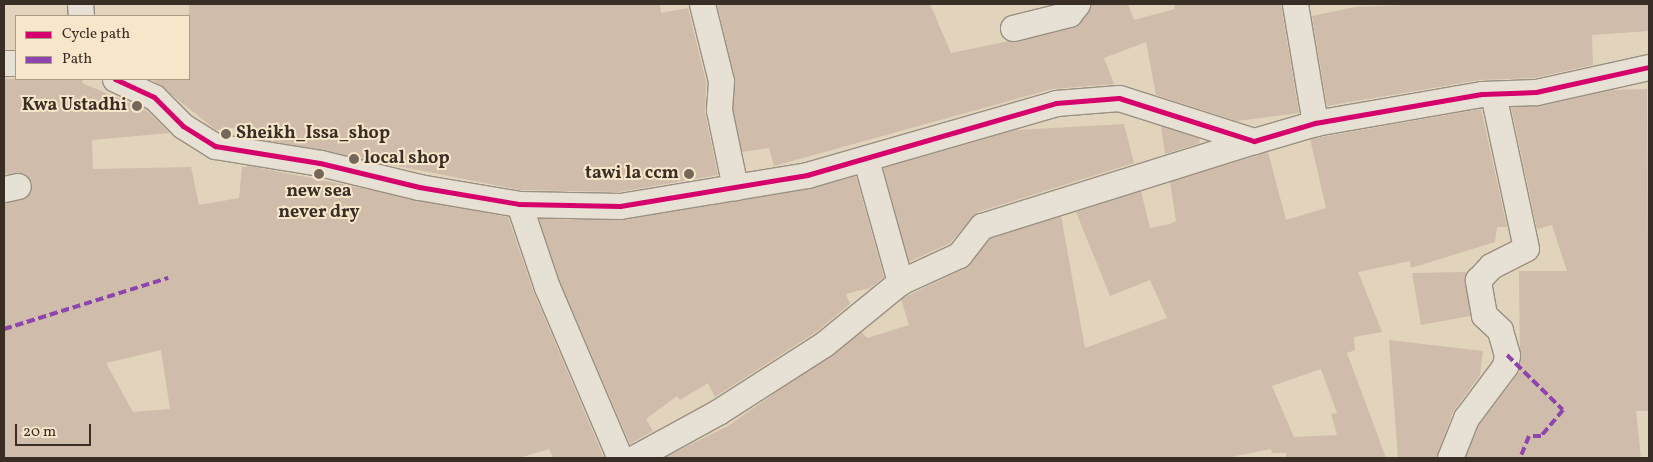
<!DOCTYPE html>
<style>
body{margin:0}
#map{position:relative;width:1653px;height:462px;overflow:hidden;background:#e2d4bc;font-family:Vollkorn,serif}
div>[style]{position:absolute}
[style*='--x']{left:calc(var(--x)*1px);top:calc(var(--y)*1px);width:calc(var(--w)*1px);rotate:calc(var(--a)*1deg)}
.building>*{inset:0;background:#cfbcaa}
.roads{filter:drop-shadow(1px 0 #999081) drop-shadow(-1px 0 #999081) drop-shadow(0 1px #999081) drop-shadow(0 -1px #999081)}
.minor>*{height:25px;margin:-12.5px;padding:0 12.5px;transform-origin:12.5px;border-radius:12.5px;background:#e7e0d4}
.quiet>*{height:4px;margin-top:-2px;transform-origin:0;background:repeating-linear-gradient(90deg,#8e44ad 0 8px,transparent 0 12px)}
.cycleway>*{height:5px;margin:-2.5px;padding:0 2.5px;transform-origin:2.5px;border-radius:2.5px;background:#d6006c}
.dots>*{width:14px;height:14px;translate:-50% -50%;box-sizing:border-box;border:2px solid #f7e6c9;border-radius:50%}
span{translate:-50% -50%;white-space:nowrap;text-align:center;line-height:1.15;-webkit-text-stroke:4px #f7e6c9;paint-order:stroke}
.poi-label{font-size:18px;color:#392e25;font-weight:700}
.right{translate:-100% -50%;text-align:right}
.left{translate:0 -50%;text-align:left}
.frame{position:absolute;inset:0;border:5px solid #392e25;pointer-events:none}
.legend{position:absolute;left:15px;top:15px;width:175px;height:65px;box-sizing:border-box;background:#f7e6c9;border:1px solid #ab9c87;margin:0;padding:6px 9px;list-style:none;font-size:15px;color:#392e25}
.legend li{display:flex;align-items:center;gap:10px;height:25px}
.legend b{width:25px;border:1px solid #ab9c87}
.scale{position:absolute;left:15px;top:424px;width:76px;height:22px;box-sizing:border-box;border:2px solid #392e25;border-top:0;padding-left:6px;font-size:15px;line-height:18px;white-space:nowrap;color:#392e25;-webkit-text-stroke:4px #f7e6c9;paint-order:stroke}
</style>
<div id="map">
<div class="building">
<div style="clip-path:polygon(189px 4px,660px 4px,661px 13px,688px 8px,706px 82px,705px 113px,718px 175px,619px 192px,520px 190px,245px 136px,243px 127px,216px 130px,153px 80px,189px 79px)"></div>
<div style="clip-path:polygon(717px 4px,930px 4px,951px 53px,1072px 28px,1091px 4px,1128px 4px,1134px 20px,1175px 9px,1174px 4px,1281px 4px,1299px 113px,1237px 121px,1156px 95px,1146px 42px,1104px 58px,1114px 84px,1052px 89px,774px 166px,769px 148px,742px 152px,733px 109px,735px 78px)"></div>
<div style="clip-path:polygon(1431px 4px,1649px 4px,1649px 31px,1592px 35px,1593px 65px,1534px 78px,1480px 80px,1327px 106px,1312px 16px,1355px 7px)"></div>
<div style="clip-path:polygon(evenodd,4px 79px,83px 79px,82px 83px,146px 110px,170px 133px,92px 140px,93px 169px,191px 167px,199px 205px,239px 198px,242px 167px,250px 166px,508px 217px,534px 293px,604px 458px,553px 458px,549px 449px,519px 458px,4px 458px,4px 203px,27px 197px,32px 183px,23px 173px,4px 174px,4px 79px,161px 350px,170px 409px,133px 412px,106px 363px,161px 350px)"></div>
<div style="clip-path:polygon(1647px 89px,1649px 411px,1636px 411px,1641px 458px,1465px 458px,1479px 425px,1520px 371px,1519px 271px,1567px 271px,1552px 225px,1537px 229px,1511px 107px,1539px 106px,1612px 90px)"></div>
<div style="clip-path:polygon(evenodd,1481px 109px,1507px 227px,1497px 227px,1495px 242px,1411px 268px,1410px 261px,1358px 272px,1382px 332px,1354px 337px,1355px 350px,1347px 353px,1386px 458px,1286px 458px,1286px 453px,1272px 453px,1271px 449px,1226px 458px,663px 458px,728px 426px,862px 332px,867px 338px,909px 325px,901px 299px,965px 268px,991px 238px,1061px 216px,1085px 348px,1167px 318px,1150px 280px,1110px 296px,1076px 212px,1141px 191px,1150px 228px,1170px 224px,1176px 221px,1170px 182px,1268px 152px,1286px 220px,1326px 208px,1310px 139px,1481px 109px,1321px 369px,1337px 413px,1331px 414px,1337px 435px,1294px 437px,1272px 386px,1321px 369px)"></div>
<div style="clip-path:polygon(1124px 124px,1134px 163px,978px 212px,950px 243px,909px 262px,883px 168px,1015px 130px)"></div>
<div style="clip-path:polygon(1161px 126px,1199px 138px,1200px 143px,1165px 154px)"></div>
<div style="clip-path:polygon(856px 176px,884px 277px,870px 288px,846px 294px,850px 304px,816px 332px,715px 397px,708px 383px,680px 400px,677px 396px,646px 419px,653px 431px,630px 444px,560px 282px,539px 219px,622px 220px,809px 189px)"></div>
<div style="clip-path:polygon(1466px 272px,1470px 316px,1421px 325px,1412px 273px)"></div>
<div style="clip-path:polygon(1389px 340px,1483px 351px,1480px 375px,1453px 412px,1436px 458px,1398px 458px)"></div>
</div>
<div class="roads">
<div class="minor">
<div style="--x:80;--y:4;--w:12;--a:85"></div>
<div style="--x:702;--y:4;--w:79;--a:76.1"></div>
<div style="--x:721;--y:81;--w:29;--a:94"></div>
<div style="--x:719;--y:110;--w:79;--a:78.3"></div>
<div style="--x:1295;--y:4;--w:121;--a:80.5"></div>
<div style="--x:1013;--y:28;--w:58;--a:-14"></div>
<div style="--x:1069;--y:14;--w:13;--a:-51"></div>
<div style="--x:4;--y:63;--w:12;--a:0"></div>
<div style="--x:115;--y:79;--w:43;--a:24.8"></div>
<div style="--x:154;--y:97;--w:41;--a:45"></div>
<div style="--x:183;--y:126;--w:38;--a:32"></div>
<div style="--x:215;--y:146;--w:106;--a:9.2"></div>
<div style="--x:320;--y:163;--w:102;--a:13.6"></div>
<div style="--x:419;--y:187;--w:101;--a:9.6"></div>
<div style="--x:519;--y:204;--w:101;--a:1.1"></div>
<div style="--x:620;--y:206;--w:190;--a:-9.4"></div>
<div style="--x:807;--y:175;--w:259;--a:-16.1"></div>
<div style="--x:1056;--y:103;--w:63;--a:-4.5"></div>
<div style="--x:1119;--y:98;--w:142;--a:17.7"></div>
<div style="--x:1254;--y:141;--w:64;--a:-16.4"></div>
<div style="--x:1315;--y:123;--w:169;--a:-9.9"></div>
<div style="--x:1482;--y:94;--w:54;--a:-2.1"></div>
<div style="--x:1536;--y:92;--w:116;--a:-12.5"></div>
<div style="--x:866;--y:160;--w:127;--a:74.4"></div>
<div style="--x:4;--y:189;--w:14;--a:-12"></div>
<div style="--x:519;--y:204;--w:88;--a:71.4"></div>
<div style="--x:547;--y:287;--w:186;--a:66.9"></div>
<div style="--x:634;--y:458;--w:96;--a:-28.7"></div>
<div style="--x:718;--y:412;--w:126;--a:-32.7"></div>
<div style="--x:824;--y:344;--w:98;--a:-39.2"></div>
<div style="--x:900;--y:282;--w:65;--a:-24.6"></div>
<div style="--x:959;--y:255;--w:37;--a:-52"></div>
<div style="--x:982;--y:226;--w:285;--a:-17.4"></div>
<div style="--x:1450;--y:458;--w:43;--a:-68.2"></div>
<div style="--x:1466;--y:418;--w:65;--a:-53.1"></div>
<div style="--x:1505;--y:366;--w:11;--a:-80"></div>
<div style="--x:1507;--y:355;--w:26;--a:-106"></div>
<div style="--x:1500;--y:330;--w:22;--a:-137"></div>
<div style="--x:1484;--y:315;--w:36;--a:-100"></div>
<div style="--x:1478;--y:280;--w:19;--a:-47"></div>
<div style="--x:1491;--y:266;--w:39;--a:-27"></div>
<div style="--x:1526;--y:248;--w:157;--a:-102.1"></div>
</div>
</div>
<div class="quiet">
<div style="--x:4;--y:329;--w:172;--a:-17.3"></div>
<div style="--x:1507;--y:355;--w:78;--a:44.5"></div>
<div style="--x:1563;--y:410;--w:34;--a:130"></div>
<div style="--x:1541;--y:436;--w:12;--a:180"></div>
<div style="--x:1529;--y:436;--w:24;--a:112"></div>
</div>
<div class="cycleway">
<div style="--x:115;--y:79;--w:43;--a:24.8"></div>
<div style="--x:154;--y:97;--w:41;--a:45"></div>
<div style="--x:183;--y:126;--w:38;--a:32"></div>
<div style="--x:215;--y:146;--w:106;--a:9.2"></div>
<div style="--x:320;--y:163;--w:102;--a:13.6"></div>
<div style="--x:419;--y:187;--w:101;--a:9.6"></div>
<div style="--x:519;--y:204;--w:101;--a:1.1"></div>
<div style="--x:620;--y:206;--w:190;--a:-9.4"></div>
<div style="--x:807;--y:175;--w:259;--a:-16.1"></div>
<div style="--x:1056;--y:103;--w:63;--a:-4.5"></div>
<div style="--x:1119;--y:98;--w:142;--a:17.7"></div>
<div style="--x:1254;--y:141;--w:64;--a:-16.4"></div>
<div style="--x:1315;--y:123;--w:169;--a:-9.9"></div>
<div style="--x:1482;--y:94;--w:54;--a:-2.1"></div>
<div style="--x:1536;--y:92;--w:116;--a:-12.5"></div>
</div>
<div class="dots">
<div style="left:137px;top:106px;background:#74685a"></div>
<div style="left:226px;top:134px;background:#74685a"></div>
<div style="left:354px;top:159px;background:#74685a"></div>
<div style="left:319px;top:174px;background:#74685a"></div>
<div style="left:689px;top:174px;background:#74685a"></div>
</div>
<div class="poi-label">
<span class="right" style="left:127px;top:106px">Kwa Ustadhi</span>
<span class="left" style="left:236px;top:134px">Sheikh_Issa_shop</span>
<span class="left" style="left:364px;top:159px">local shop</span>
<span class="right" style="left:679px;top:174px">tawi la ccm</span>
<span style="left:319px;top:203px">new sea<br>never dry</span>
</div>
<div class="frame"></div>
<ul class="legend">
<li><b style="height:6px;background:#d6006c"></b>Cycle path</li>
<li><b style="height:6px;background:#8e44ad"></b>Path</li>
</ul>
<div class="scale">20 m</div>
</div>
